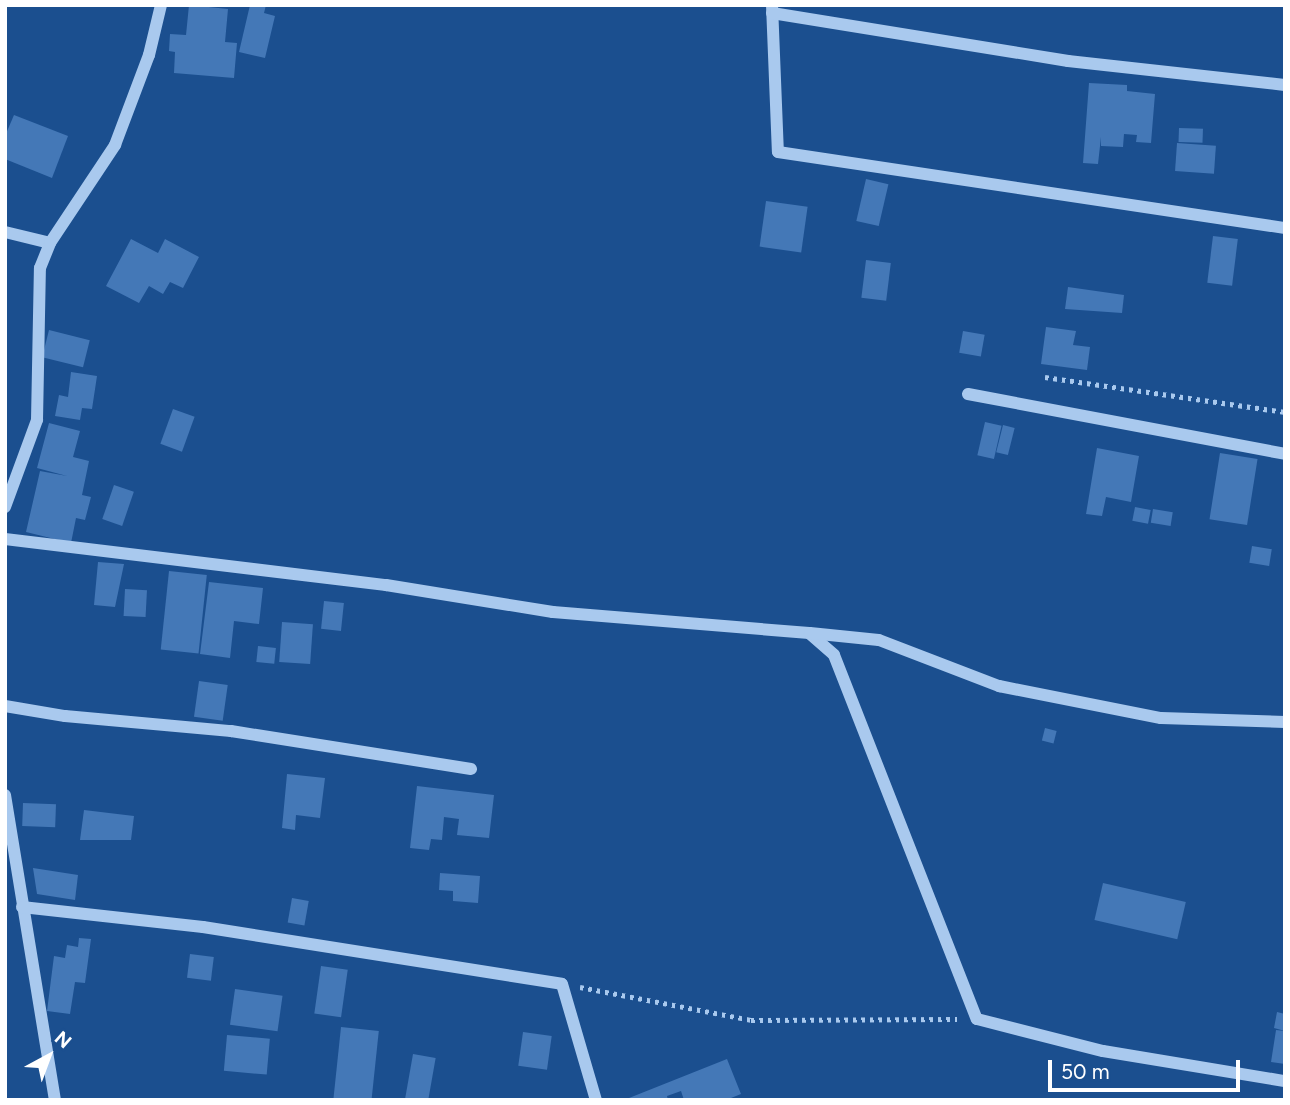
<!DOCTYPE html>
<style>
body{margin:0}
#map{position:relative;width:1290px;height:1105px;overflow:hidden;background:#1b4f8f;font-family:Figtree,sans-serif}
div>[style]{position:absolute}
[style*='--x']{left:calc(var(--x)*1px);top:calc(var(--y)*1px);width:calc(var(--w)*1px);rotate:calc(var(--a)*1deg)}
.building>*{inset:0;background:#4478b7;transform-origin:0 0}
.path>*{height:4.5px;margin-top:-2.25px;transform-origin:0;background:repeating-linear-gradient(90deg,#a9c9ee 0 3.5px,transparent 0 8.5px)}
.minor>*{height:12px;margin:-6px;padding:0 6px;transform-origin:6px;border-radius:6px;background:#a9c9ee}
span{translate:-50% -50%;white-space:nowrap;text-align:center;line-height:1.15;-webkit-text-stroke:5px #1b4f8f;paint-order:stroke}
.frame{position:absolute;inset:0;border:7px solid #fff;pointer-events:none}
.north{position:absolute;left:14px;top:1021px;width:70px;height:70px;-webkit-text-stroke:5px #1b4f8f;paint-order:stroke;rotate:41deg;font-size:19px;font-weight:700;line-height:28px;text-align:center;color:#fff}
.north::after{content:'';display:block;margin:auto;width:24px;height:32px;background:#fff;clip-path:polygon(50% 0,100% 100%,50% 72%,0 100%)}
.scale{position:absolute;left:1048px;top:1060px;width:192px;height:32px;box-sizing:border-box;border:4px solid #fff;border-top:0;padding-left:9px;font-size:21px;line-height:24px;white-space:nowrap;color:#fff;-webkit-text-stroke:5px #1b4f8f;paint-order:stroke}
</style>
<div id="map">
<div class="building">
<div style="clip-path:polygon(189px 5px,228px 9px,225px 42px,237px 43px,234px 78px,174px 73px,175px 52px,169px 51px,170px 34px,186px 35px)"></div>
<div style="clip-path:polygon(250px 5px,266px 5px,264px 13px,275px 16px,265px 58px,239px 52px)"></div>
<div style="clip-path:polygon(1089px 83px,1127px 85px,1127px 91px,1155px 94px,1151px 143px,1136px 142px,1137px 135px,1124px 134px,1123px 147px,1101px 146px,1101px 137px,1098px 164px,1083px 163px)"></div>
<div style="clip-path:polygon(14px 115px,68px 136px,52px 178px,5px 159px,5px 136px)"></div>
<div style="left:1179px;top:128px;width:24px;height:14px;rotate:2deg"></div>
<div style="left:1177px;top:143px;width:39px;height:28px;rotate:4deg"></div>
<div style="left:866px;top:179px;width:23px;height:43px;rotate:13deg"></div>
<div style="left:766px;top:201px;width:42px;height:46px;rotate:8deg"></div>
<div style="left:1213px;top:236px;width:25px;height:47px;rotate:7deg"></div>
<div style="clip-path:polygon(131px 239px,158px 253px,165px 239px,199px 257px,183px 288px,170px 282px,163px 294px,149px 286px,139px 303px,106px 286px)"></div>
<div style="left:866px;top:260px;width:25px;height:38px;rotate:7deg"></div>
<div style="clip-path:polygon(1068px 287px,1124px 295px,1122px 313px,1065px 309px)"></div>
<div style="clip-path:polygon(1046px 327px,1076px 331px,1073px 345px,1090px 347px,1087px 370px,1041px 364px)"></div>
<div style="left:49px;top:330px;width:42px;height:28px;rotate:14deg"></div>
<div style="left:963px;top:331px;width:22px;height:22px;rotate:10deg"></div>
<div style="clip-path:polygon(71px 372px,97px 376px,92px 409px,82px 408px,80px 420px,55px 416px,59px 395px,68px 397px)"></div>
<div style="left:173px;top:409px;width:23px;height:37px;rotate:20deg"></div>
<div style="left:985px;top:422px;width:17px;height:34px;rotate:13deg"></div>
<div style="clip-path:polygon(49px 423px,80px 431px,73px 457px,89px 461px,82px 495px,91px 497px,85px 520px,76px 518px,71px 543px,26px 532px,40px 471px,67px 476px,37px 468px)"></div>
<div style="left:1003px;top:425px;width:12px;height:28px;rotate:14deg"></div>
<div style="clip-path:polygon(1097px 448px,1139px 456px,1131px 502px,1106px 497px,1102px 516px,1086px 514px)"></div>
<div style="left:1220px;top:453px;width:38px;height:67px;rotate:9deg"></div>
<div style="left:114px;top:485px;width:21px;height:36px;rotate:19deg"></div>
<div style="left:1135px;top:507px;width:16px;height:14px;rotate:11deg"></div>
<div style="left:1153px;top:509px;width:20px;height:14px;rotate:9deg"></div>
<div style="left:1252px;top:546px;width:20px;height:17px;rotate:9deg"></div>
<div style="clip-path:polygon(98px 562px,124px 564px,115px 607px,94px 605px)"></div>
<div style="left:169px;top:571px;width:38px;height:79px;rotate:6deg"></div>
<div style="clip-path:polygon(209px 582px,263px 588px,259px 624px,234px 621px,230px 658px,200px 654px)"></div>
<div style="left:125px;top:589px;width:22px;height:27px;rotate:3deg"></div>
<div style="left:324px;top:601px;width:20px;height:28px;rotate:6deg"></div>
<div style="left:282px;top:622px;width:31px;height:40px;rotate:4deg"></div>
<div style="left:258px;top:646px;width:18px;height:16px;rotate:6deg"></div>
<div style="left:199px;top:681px;width:29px;height:36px;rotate:8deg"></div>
<div style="left:1045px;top:728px;width:12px;height:13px;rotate:14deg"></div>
<div style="clip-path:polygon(287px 774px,325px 778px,320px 818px,296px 815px,295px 830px,282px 828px)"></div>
<div style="clip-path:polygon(417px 786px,494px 795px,489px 838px,457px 835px,459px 819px,444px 817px,442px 840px,431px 839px,429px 850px,410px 848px)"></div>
<div style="left:23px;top:803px;width:33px;height:23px;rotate:2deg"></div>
<div style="clip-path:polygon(84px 810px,134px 816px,131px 840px,80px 840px)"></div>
<div style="clip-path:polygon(33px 868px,78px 875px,75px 900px,37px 894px)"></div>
<div style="clip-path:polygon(440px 873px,480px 876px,478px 903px,453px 901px,453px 891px,439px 890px)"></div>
<div style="left:1103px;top:883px;width:85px;height:38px;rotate:13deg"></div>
<div style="left:292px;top:898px;width:17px;height:25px;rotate:10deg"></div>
<div style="clip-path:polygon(79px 938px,91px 939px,85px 983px,75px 982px,70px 1014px,47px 1011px,54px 956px,65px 958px,67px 945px,78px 947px)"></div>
<div style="left:190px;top:954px;width:24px;height:24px;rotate:7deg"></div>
<div style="left:321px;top:966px;width:27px;height:48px;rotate:8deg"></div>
<div style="left:235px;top:989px;width:48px;height:36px;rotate:8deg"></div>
<div style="clip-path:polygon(1277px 1012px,1285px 1014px,1285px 1031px,1274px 1028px)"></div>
<div style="left:341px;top:1027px;width:38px;height:73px;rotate:6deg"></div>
<div style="clip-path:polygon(1276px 1030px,1285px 1031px,1285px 1064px,1271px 1062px)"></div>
<div style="left:523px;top:1032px;width:29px;height:34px;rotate:8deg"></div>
<div style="left:227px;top:1035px;width:43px;height:36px;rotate:5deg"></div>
<div style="left:413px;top:1054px;width:23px;height:47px;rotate:10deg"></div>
<div style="clip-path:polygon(727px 1059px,741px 1094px,726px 1100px,684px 1100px,681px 1091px,667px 1096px,668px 1100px,624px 1100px)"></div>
</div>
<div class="path">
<div style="--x:1045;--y:377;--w:243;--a:8.3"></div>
<div style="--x:580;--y:987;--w:174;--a:10.9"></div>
<div style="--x:751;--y:1020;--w:206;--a:-0.3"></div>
</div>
<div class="minor">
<div style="--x:772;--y:5;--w:147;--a:87.7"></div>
<div style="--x:778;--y:152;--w:513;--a:8.53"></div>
<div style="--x:772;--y:13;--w:300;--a:9.2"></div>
<div style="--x:1068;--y:61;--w:218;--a:6.3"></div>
<div style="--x:5;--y:232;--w:46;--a:13.7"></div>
<div style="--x:968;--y:394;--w:323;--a:10.7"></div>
<div style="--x:5;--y:507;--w:93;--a:-69.8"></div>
<div style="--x:37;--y:420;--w:152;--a:-88.9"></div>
<div style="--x:40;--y:268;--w:27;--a:-68"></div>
<div style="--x:50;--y:243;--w:118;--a:-56.4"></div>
<div style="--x:115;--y:145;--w:96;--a:-69.3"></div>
<div style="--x:149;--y:55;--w:51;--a:-76.5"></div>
<div style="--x:5;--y:539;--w:384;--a:6.9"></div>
<div style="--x:386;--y:585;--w:169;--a:9.2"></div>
<div style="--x:553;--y:612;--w:257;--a:4.7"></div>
<div style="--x:809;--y:633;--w:33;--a:41"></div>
<div style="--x:834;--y:655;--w:391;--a:68.6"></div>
<div style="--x:977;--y:1019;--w:130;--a:14.3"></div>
<div style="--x:1103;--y:1051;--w:184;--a:9.4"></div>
<div style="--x:810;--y:633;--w:69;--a:5.8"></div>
<div style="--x:879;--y:640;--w:129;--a:21"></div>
<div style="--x:999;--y:686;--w:165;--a:11.2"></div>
<div style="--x:1161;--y:718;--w:124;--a:1.8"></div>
<div style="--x:5;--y:706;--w:61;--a:9.5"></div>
<div style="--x:65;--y:716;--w:167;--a:5.2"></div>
<div style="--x:231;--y:731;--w:243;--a:9"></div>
<div style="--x:5;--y:795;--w:309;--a:80.7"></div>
<div style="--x:22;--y:907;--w:182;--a:6.3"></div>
<div style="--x:203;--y:927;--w:363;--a:9"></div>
<div style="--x:562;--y:984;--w:121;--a:73.7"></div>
</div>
<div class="frame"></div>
<div class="north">N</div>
<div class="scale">50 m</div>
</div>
